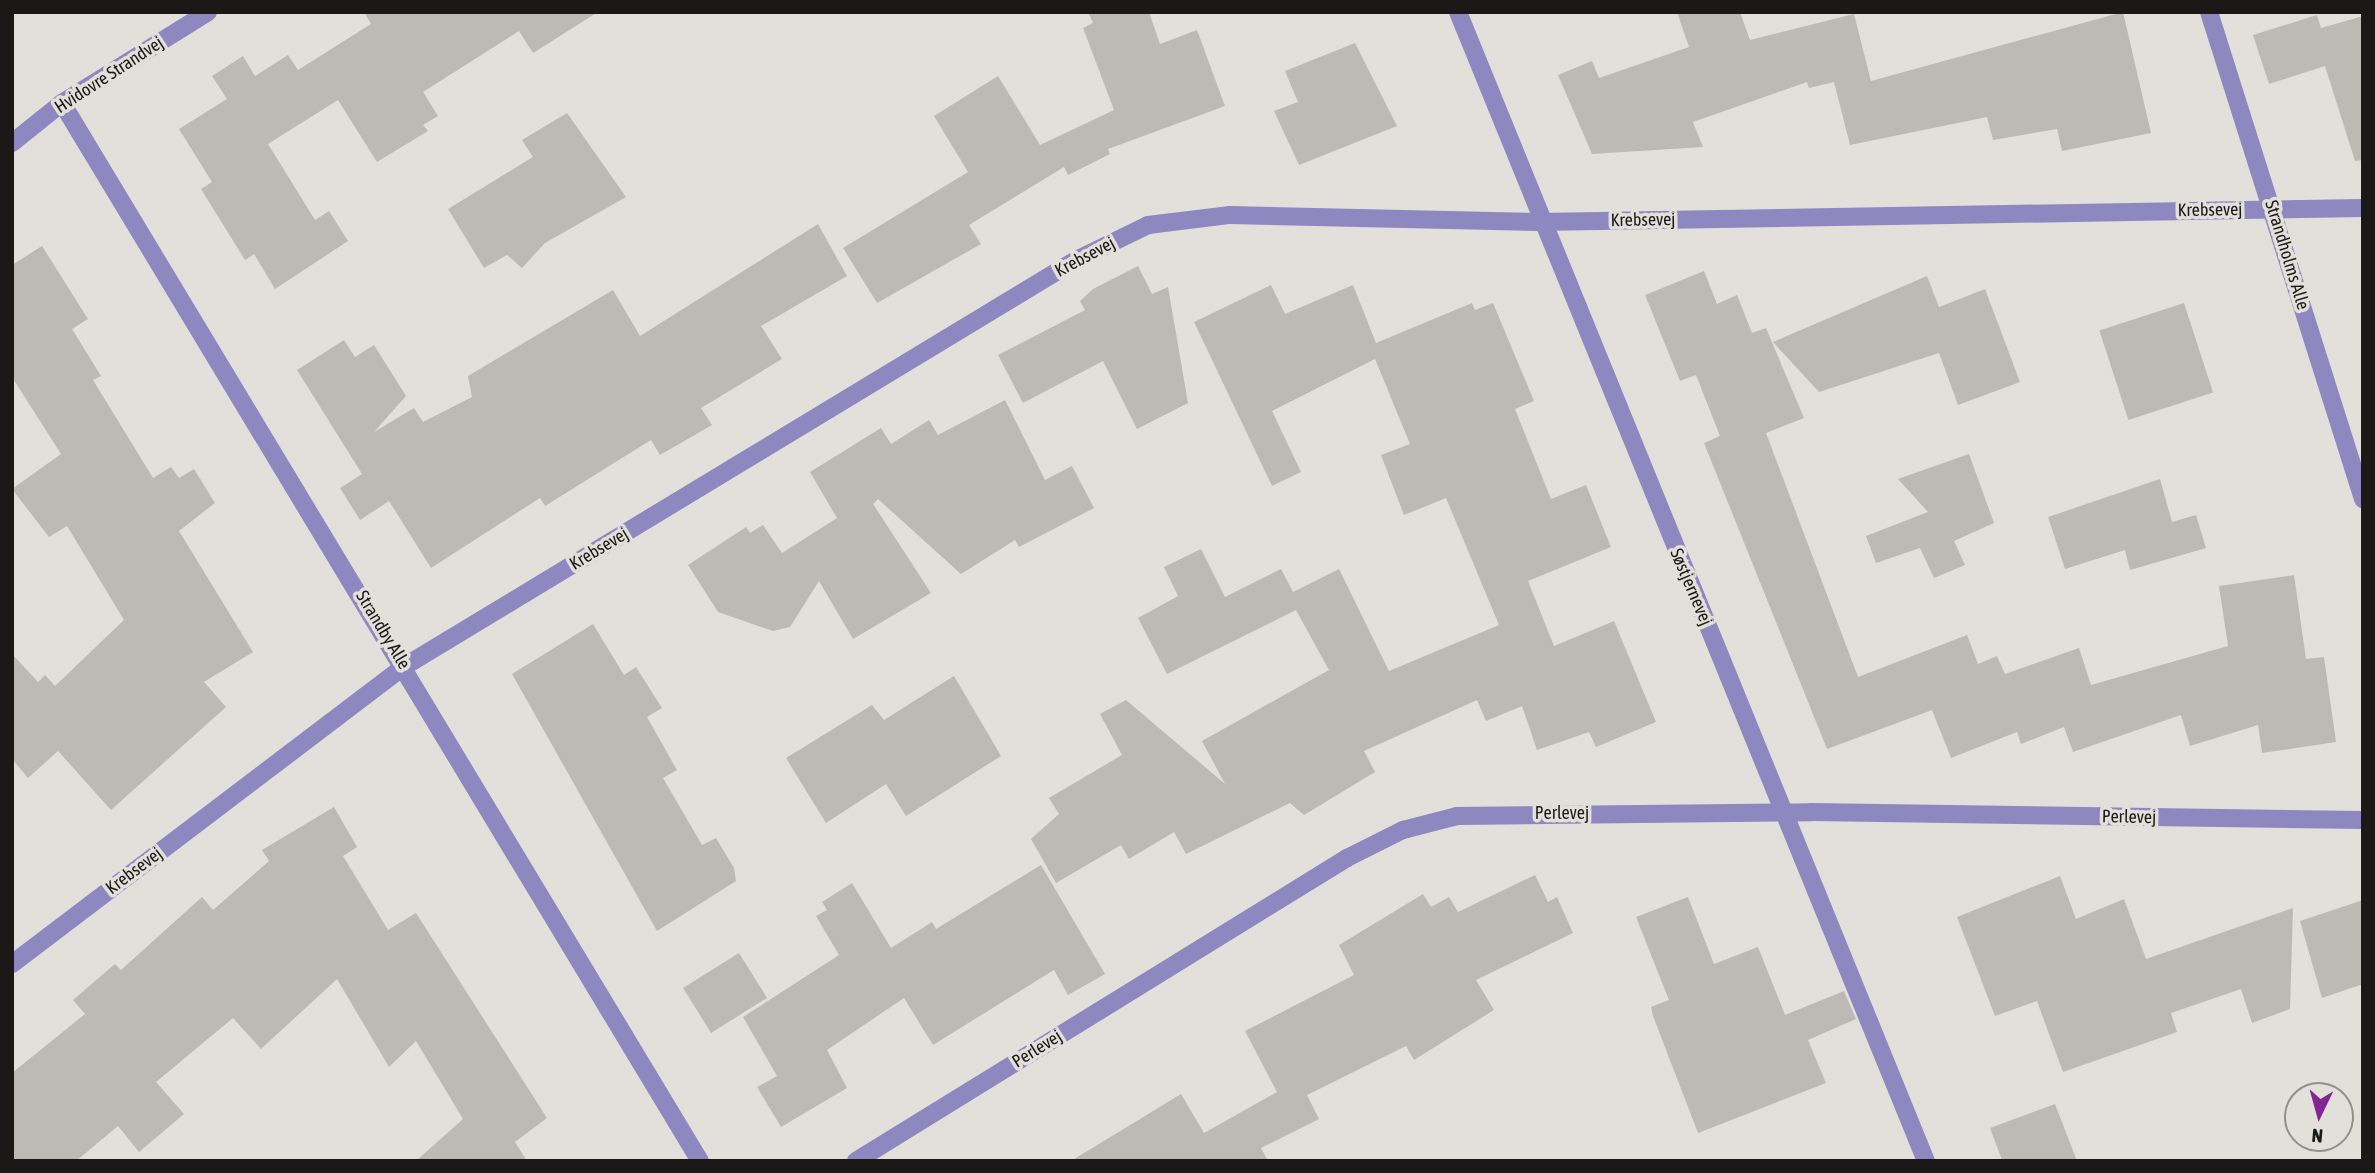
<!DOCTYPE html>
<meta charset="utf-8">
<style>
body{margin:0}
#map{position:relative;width:2375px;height:1173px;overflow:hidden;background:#e2e0da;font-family:"Asap Condensed",sans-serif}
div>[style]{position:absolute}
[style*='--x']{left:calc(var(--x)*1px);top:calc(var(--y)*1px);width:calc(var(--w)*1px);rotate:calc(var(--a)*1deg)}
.building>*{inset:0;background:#bcbab5;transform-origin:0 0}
.minor>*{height:18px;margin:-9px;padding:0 9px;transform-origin:9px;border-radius:9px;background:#8f87bf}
span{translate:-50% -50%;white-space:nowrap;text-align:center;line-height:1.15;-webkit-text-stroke:7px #e2e0da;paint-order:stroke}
.street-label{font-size:18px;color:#1a1917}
.frame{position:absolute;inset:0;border:14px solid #1a1917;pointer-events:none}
.north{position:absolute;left:2284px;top:1082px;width:70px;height:70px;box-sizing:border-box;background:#e2e0da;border:2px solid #92908c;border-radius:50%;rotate:185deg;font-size:19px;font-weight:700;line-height:28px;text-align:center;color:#1a1917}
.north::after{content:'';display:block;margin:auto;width:24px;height:32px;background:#832691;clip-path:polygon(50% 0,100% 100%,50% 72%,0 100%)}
</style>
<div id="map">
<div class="building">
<div style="clip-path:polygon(364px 12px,598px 12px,533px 53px,519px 31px,423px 92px,438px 116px,423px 125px,428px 131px,377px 162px,338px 100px,268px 144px,315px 220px,329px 211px,348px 241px,275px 289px,254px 254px,245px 260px,201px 189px,212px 182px,179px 129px,227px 99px,212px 76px,243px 56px,255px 76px,288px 55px,298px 70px,371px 24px)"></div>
<div style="clip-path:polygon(1088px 12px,1149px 12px,1160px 44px,1197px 30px,1225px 106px,1108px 149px,1110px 154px,1068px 175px,1064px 167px,969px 225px,981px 244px,877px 303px,843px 248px,968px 172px,934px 116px,998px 76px,1040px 145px,1114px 110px,1083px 28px,1093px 23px)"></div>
<div style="clip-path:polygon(1677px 12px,1740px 12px,1750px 40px,1854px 14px,1871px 81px,2123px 12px,2151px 133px,2062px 151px,2057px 129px,1993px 140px,1987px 117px,1850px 145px,1834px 82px,1809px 88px,1807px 82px,1693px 122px,1703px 147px,1592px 154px,1558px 75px,1592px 61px,1599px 78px,1689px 47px)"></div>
<div style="clip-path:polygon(2317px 15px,2321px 28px,2363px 16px,2363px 160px,2355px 161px,2325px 66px,2269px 84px,2253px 35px)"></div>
<div style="clip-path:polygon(1355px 43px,1397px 126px,1299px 165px,1274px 111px,1298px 102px,1285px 71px)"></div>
<div style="clip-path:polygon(567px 113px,626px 197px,545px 243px,522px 268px,507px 255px,484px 268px,448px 209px,533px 157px,522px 140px)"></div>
<div style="clip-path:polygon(818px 224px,847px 276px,761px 326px,782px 359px,701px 408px,712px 425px,660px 455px,651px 440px,545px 506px,540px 498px,431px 568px,389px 501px,360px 520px,340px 488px,362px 474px,297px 370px,344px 340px,355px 357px,374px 345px,406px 396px,374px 432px,414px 408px,423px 422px,472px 397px,468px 376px,613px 290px,640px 336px)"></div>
<div style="clip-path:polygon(42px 246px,88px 319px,72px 329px,101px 376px,93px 380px,153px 478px,171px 467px,179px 478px,194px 469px,215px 503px,179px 531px,253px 652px,204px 682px,226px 707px,111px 810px,58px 751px,28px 778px,12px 759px,12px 654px,38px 682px,45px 675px,55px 686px,124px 620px,67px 526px,49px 537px,12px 489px,61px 454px,12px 377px,12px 265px)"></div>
<div style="clip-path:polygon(1138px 266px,1152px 294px,1168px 287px,1188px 403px,1137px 429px,1103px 361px,1023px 403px,998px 355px,1085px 310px,1080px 301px,1093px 289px)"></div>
<div style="clip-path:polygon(1704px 271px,1717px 304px,1737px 295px,1752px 333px,1766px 328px,1804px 418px,1766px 433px,1858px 677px,1967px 635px,1978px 664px,1997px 656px,2005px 674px,2079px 648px,2091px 685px,2228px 646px,2219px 586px,2294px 575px,2306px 659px,2324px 657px,2336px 742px,2262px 753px,2258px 725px,2190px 746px,2181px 715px,2073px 752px,2064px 727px,2021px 744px,2017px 732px,1951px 758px,1932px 710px,1827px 749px,1704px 443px,1720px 436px,1696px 375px,1680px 381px,1645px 295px)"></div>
<div style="clip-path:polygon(1927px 276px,1939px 307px,1985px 289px,2020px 382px,1958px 405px,1939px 353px,1819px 392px,1773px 342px)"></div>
<div style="clip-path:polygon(1271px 285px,1285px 314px,1353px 285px,1376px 343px,1472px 303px,1475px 310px,1493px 303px,1534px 401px,1515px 409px,1551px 499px,1586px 485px,1611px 547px,1528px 581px,1554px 646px,1614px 621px,1656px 722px,1596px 747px,1589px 732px,1537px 750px,1522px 706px,1486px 721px,1477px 700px,1364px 751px,1375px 772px,1304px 815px,1290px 803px,1186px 854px,1174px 832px,1129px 859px,1121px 845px,1056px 883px,1031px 839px,1059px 814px,1049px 798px,1122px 755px,1100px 714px,1126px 700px,1225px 784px,1202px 741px,1329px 670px,1296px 610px,1167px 674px,1138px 618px,1178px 596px,1164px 567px,1201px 549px,1225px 597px,1281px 569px,1293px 592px,1339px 569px,1389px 671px,1499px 625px,1446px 498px,1404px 515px,1381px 455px,1410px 444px,1375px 359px,1272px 411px,1301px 472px,1272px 486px,1194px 322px)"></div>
<div style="left:2184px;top:303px;width:94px;height:89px;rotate:72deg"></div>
<div style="clip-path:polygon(1005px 400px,1045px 480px,1072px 466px,1094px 508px,1019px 547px,1015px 540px,961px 574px,878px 499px,873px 504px,931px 593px,853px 639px,819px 581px,790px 627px,773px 631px,718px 612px,688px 565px,746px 527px,750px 533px,763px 525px,782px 553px,837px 518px,810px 472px,881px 428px,891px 444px,929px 420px,938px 435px)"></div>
<div style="clip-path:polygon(1969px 454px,1994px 523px,1954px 541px,1965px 565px,1934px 578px,1920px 548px,1876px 563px,1866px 536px,1928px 512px,1898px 479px)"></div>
<div style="clip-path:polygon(2160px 479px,2172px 522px,2196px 515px,2206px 548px,2130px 570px,2125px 550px,2065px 569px,2048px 517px)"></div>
<div style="clip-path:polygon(593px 624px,624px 675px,636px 667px,662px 708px,647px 717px,677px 770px,663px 778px,702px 845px,716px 838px,734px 868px,736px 881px,657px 931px,512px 674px)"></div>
<div style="clip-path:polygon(954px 676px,1001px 756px,906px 816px,886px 784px,826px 823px,786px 758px,872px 705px,884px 720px)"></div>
<div style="clip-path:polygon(334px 807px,357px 847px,343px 856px,388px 930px,416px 913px,547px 1118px,515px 1142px,527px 1161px,416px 1161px,463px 1119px,416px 1041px,389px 1067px,337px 979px,261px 1049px,233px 1018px,156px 1082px,184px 1114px,139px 1152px,118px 1126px,76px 1161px,12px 1161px,12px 1073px,85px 1014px,73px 1000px,115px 964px,121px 970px,202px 897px,213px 910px,269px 861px,262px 850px)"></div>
<div style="clip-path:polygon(1041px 865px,1105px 974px,1068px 995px,1054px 970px,933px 1045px,904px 998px,827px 1050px,847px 1088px,781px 1127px,757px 1087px,777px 1076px,743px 1017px,839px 955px,816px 916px,827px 910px,822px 902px,852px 883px,891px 948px,932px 922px,936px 929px)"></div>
<div style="clip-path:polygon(1535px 875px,1548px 902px,1557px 897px,1573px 933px,1476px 980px,1494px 1010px,1414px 1060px,1406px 1046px,1307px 1095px,1319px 1119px,1261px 1148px,1268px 1161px,1071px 1161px,1181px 1094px,1204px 1133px,1277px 1092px,1245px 1031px,1354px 975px,1339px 945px,1423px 894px,1431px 907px,1449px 897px,1458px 912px)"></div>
<div style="clip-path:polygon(2060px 876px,2076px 919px,2124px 899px,2146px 959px,2293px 908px,2290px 1009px,2252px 1023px,2241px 989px,2171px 1013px,2177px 1032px,2063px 1072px,2037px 1001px,1995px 1016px,1957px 917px)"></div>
<div style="clip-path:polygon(1688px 897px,1714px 964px,1758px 947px,1785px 1015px,1844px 991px,1856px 1019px,1808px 1040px,1826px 1083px,1698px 1133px,1653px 1016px,1651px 1007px,1669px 1000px,1636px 917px)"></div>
<div style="clip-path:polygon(2363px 900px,2363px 984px,2322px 998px,2300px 921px)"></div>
<div style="left:739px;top:953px;width:53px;height:66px;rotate:58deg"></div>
<div style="clip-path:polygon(2055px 1104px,2077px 1161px,2002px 1160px,1990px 1128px)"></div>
</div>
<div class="minor">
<div style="--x:1458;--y:12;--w:1241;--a:67.84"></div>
<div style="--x:2209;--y:12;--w:511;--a:72.45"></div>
<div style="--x:62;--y:103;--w:1235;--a:58.91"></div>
<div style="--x:12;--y:143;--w:64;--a:-38.7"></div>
<div style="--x:62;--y:103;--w:172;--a:-31.9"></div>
<div style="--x:12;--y:964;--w:493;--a:-37.2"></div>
<div style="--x:405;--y:666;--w:784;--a:-31.18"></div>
<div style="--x:1076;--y:260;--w:80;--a:-25.9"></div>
<div style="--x:1148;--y:225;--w:83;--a:-7"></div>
<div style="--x:1230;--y:215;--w:309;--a:1.3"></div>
<div style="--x:1539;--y:222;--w:824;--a:-0.97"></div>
<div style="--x:856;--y:1161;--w:577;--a:-31.68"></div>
<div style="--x:1347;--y:858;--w:63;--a:-26.6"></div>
<div style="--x:1403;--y:830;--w:56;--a:-14.5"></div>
<div style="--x:1457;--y:816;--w:354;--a:-0.6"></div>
<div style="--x:1811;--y:812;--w:552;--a:0.83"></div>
</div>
<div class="street-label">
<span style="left:109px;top:75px;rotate:-33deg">Hvidovre Strandvej</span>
<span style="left:2210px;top:210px;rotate:-1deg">Krebsevej</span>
<span style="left:1643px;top:220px;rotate:-1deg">Krebsevej</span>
<span style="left:2287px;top:255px;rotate:73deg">Strandholms Alle</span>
<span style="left:1085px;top:257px;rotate:-28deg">Krebsevej</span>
<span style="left:599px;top:549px;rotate:-31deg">Krebsevej</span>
<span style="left:1691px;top:587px;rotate:67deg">Søstjernevej</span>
<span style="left:383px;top:630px;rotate:59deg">Strandby Alle</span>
<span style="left:1562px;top:813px">Perlevej</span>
<span style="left:2129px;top:817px;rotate:1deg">Perlevej</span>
<span style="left:134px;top:871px;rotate:-37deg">Krebsevej</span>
<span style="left:1037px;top:1049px;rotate:-32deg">Perlevej</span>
</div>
<div class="frame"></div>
<div class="north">N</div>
</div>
